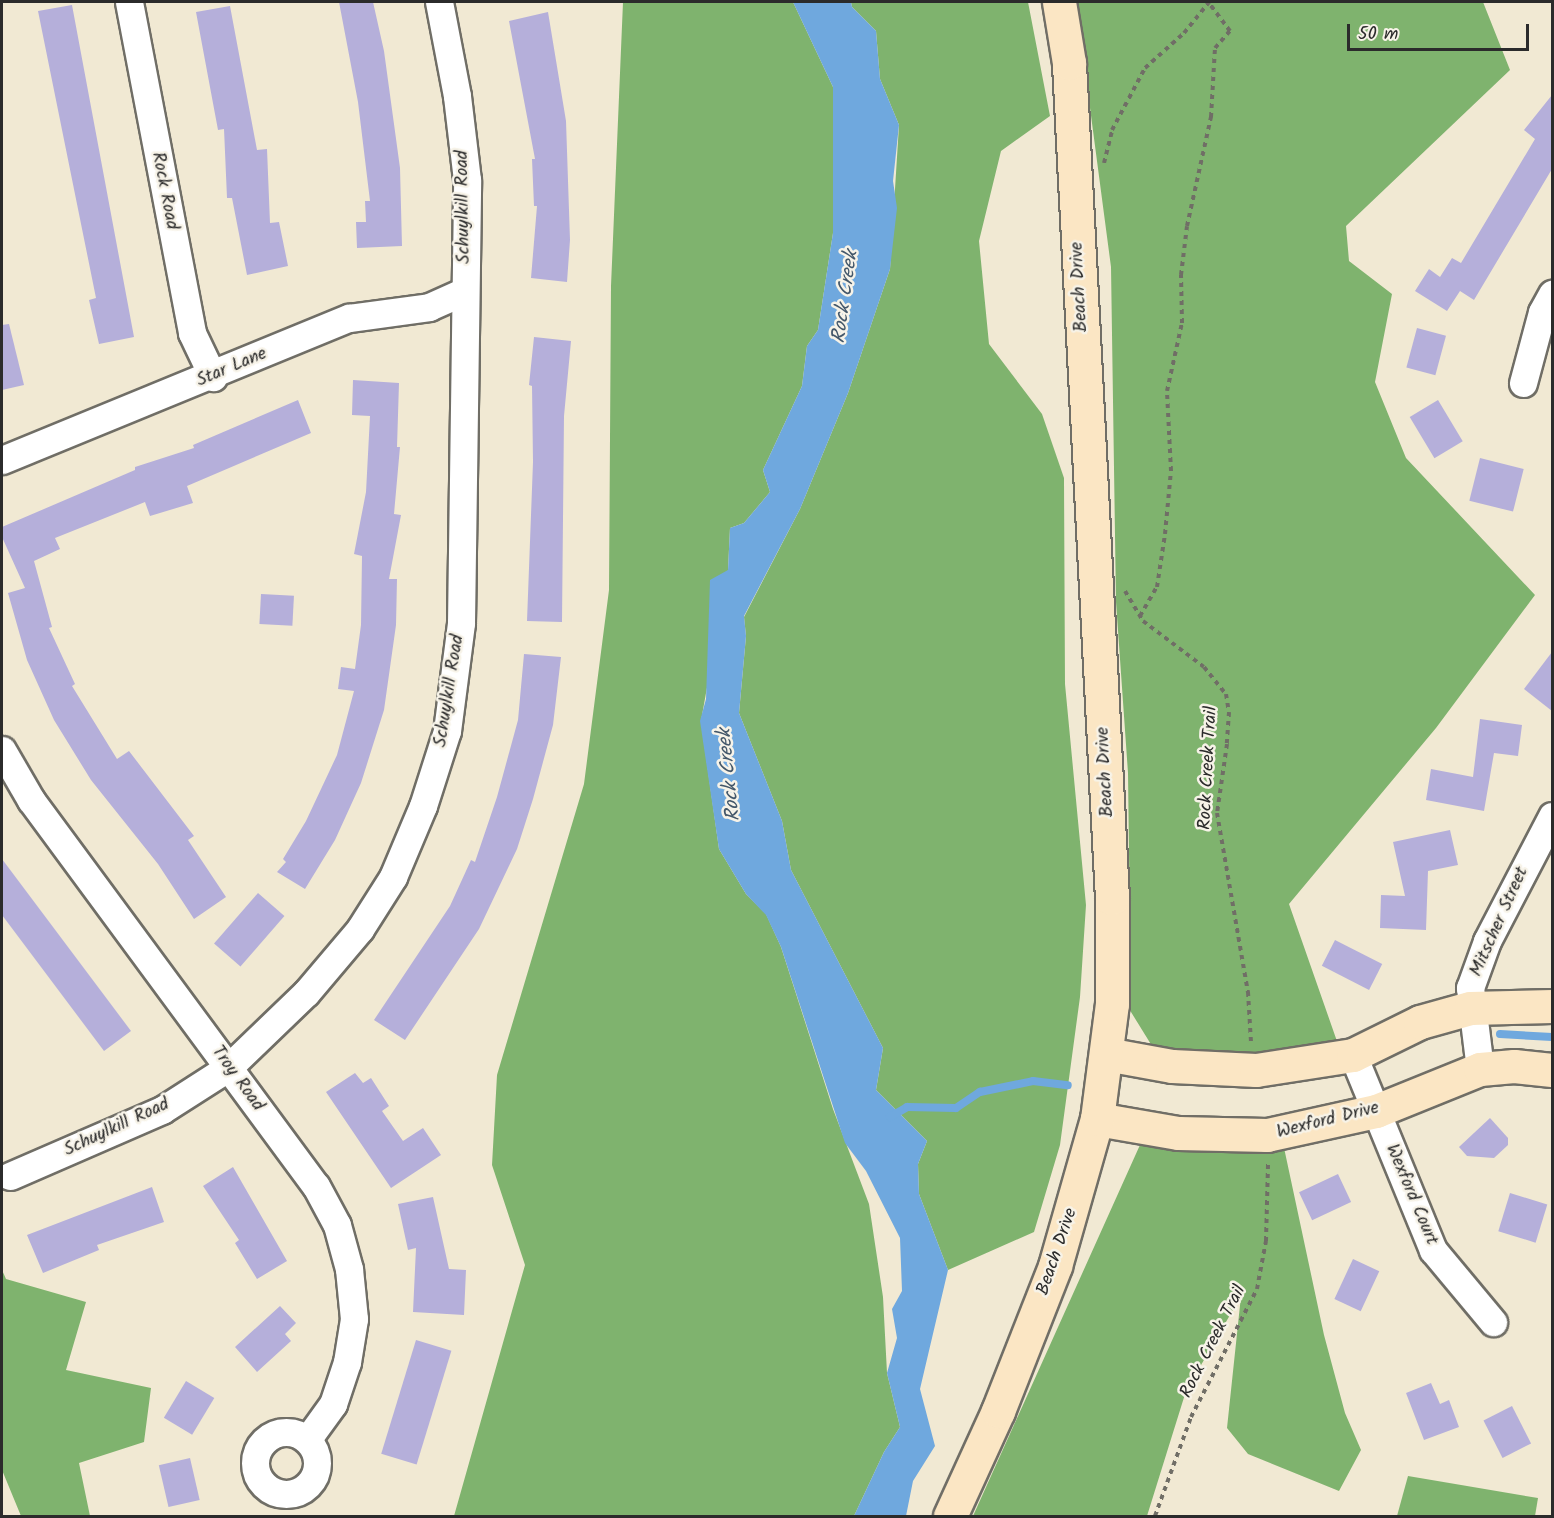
<!DOCTYPE html>
<style>
body{margin:0}
#map{position:relative;width:1554px;height:1518px;overflow:hidden;background:#f1e9d3;font-family:Kalam,sans-serif}
div>[style]{position:absolute}
[style*='--x']{left:calc(var(--x)*1px);top:calc(var(--y)*1px);width:calc(var(--w)*1px);rotate:calc(var(--a)*1deg)}
.forest>*{inset:0;background:#7fb36e}
.water>*{inset:0;background:#6fa8de}
.stream>*{height:8px;margin:-4px;padding:0 4px;transform-origin:4px;border-radius:4px;background:#6fa8de}
.building>*{inset:0;background:#b5afda;transform-origin:0 0}
.path>*{height:4px;margin-top:-2px;transform-origin:0;background:repeating-linear-gradient(90deg,#706e66 0 4.5px,transparent 0 9px)}
.roads{filter:drop-shadow(2px 0 #706e66) drop-shadow(-2px 0 #706e66) drop-shadow(0 2px #706e66) drop-shadow(0 -2px #706e66)}
.street>*{height:27px;margin:-13.5px;padding:0 13.5px;transform-origin:13.5px;border-radius:13.5px;background:#fff}
.street>.ring{margin:-13.5px;padding:0;box-sizing:content-box;background:none;border:27px solid #fff;border-radius:50%}
.secondary>*{height:33px;margin:-16.5px;padding:0 16.5px;transform-origin:16.5px;border-radius:16.5px;background:#fbe6c4}
span{translate:-50% -50%;white-space:nowrap;text-align:center;line-height:1.15;-webkit-text-stroke:5px #f7f3e8;paint-order:stroke}
.street-label{font-size:18px;color:#2b2b2b}
.water-label{font-size:20px;color:#43576a;font-style:italic}
.frame{position:absolute;inset:0;border:3px solid #2b2b2b;pointer-events:none}
.scale{position:absolute;left:1347px;top:24px;width:182px;height:27px;box-sizing:border-box;border:3px solid #2b2b2b;border-top:0;padding-left:8px;font-size:18px;line-height:21px;white-space:nowrap;color:#2b2b2b;-webkit-text-stroke:4px #f7f3e8;paint-order:stroke}
</style>
<div id="map">
<div class="forest">
<div style="clip-path:polygon(623px 2px,793px 2px,833px 87px,833px 233px,818px 330px,807px 346px,802px 386px,763px 470px,770px 492px,744px 523px,730px 528px,728px 570px,701px 721px,719px 849px,746px 894px,766px 914px,781px 947px,833px 1109px,869px 1204px,883px 1297px,887px 1373px,900px 1427px,884px 1452px,854px 1516px,454px 1516px,525px 1265px,492px 1165px,497px 1075px,584px 784px,609px 590px,611px 286px)"></div>
<div style="clip-path:polygon(851px 2px,1028px 2px,1050px 116px,1001px 151px,979px 241px,989px 344px,1042px 414px,1064px 478px,1065px 684px,1086px 905px,1080px 997px,1060px 1145px,1034px 1232px,948px 1270px,919px 1194px,918px 1164px,927px 1141px,876px 1090px,883px 1048px,791px 870px,782px 821px,739px 713px,746px 636px,744px 617px,800px 509px,848px 393px,890px 269px,899px 125px,880px 79px,876px 31px,852px 7px)"></div>
<div style="clip-path:polygon(1076px 2px,1483px 2px,1510px 70px,1346px 226px,1349px 261px,1392px 294px,1375px 382px,1406px 458px,1535px 595px,1436px 728px,1289px 904px,1339px 1047px,1232px 1054px,1152px 1046px,1131px 1012px,1128px 773px,1116px 602px,1111px 267px)"></div>
<div style="clip-path:polygon(1144px 1136px,1283px 1143px,1324px 1335px,1345px 1413px,1361px 1450px,1339px 1491px,1248px 1454px,1227px 1428px,1241px 1296px,1186px 1391px,1147px 1516px,973px 1516px)"></div>
<div style="clip-path:polygon(2px 1270px,6px 1279px,86px 1302px,66px 1370px,151px 1388px,144px 1442px,79px 1463px,90px 1516px,21px 1516px,2px 1470px)"></div>
<div style="clip-path:polygon(1408px 1476px,1538px 1498px,1535px 1516px,1397px 1516px)"></div>
</div>
<div class="water">
<div style="clip-path:polygon(793px 2px,851px 2px,852px 7px,876px 31px,880px 79px,899px 125px,893px 181px,897px 208px,890px 269px,848px 393px,800px 509px,744px 616px,746px 636px,739px 713px,782px 821px,791px 870px,883px 1048px,876px 1090px,927px 1141px,918px 1164px,919px 1194px,948px 1270px,920px 1389px,935px 1446px,913px 1481px,906px 1516px,854px 1516px,884px 1452px,900px 1427px,887px 1373px,897px 1338px,892px 1309px,902px 1291px,900px 1238px,866px 1171px,845px 1143px,781px 947px,766px 915px,746px 894px,719px 849px,700px 721px,706px 699px,710px 580px,728px 570px,730px 528px,744px 523px,770px 492px,763px 470px,802px 386px,807px 346px,818px 330px,833px 233px,833px 87px)"></div>
</div>
<div class="stream">
<div style="--x:1500;--y:1034;--w:52;--a:3.3"></div>
<div style="--x:890;--y:1117;--w:20;--a:-30"></div>
<div style="--x:907;--y:1107;--w:49;--a:1.2"></div>
<div style="--x:956;--y:1108;--w:29;--a:-34"></div>
<div style="--x:980;--y:1092;--w:54;--a:-11.7"></div>
<div style="--x:1033;--y:1081;--w:35;--a:7"></div>
</div>
<div class="building">
<div style="clip-path:polygon(339px 2px,373px 2px,384px 51px,400px 168px,402px 246px,357px 248px,356px 222px,366px 222px,365px 201px,370px 201px,358px 102px)"></div>
<div style="clip-path:polygon(72px 5px,134px 337px,99px 344px,89px 300px,96px 298px,38px 11px)"></div>
<div style="clip-path:polygon(230px 6px,257px 150px,267px 149px,270px 223px,279px 222px,288px 266px,247px 275px,232px 198px,227px 198px,224px 129px,218px 130px,196px 12px)"></div>
<div style="clip-path:polygon(548px 12px,566px 121px,570px 240px,567px 282px,531px 278px,537px 206px,534px 206px,532px 159px,535px 159px,509px 21px)"></div>
<div style="clip-path:polygon(1552px 95px,1552px 169px,1474px 300px,1460px 291px,1447px 311px,1415px 291px,1429px 269px,1440px 277px,1452px 258px,1461px 263px,1535px 139px,1524px 130px)"></div>
<div style="clip-path:polygon(9px 324px,24px 385px,2px 390px,2px 325px)"></div>
<div style="left:1417px;top:328px;width:30px;height:41px;rotate:15deg"></div>
<div style="clip-path:polygon(534px 337px,571px 341px,564px 416px,562px 622px,527px 621px,533px 462px,532px 386px,529px 385px)"></div>
<div style="clip-path:polygon(353px 380px,399px 383px,397px 447px,400px 447px,394px 514px,401px 515px,389px 579px,397px 579px,396px 625px,384px 710px,361px 783px,335px 840px,305px 889px,277px 872px,286px 862px,283px 859px,306px 821px,337px 755px,354px 691px,338px 689px,341px 667px,355px 669px,361px 625px,362px 556px,354px 554px,366px 492px,370px 416px,352px 415px)"></div>
<div style="clip-path:polygon(298px 400px,311px 433px,187px 486px,193px 503px,150px 516px,145px 502px,55px 538px,60px 549px,34px 561px,52px 627px,49px 628px,75px 684px,72px 686px,117px 759px,129px 751px,194px 836px,188px 840px,226px 897px,194px 919px,158px 864px,91px 780px,54px 720px,27px 660px,8px 593px,25px 588px,2px 537px,2px 527px,135px 470px,135px 467px,194px 448px,193px 445px)"></div>
<div style="left:1438px;top:400px;width:48px;height:33px;rotate:59deg"></div>
<div style="left:1480px;top:458px;width:45px;height:44px;rotate:14deg"></div>
<div style="left:261px;top:594px;width:33px;height:30px;rotate:3deg"></div>
<div style="clip-path:polygon(1552px 652px,1552px 711px,1524px 689px)"></div>
<div style="clip-path:polygon(524px 654px,561px 657px,553px 725px,533px 799px,517px 849px,479px 929px,405px 1040px,374px 1020px,450px 906px,471px 860px,475px 862px,497px 797px,518px 720px)"></div>
<div style="clip-path:polygon(1480px 719px,1522px 725px,1518px 756px,1494px 753px,1484px 811px,1426px 800px,1431px 769px,1473px 777px)"></div>
<div style="clip-path:polygon(1450px 830px,1458px 865px,1428px 871px,1426px 930px,1380px 928px,1381px 895px,1405px 896px,1393px 842px)"></div>
<div style="clip-path:polygon(2px 859px,131px 1031px,104px 1051px,2px 915px)"></div>
<div style="left:258px;top:893px;width:35px;height:67px;rotate:41deg"></div>
<div style="left:1335px;top:940px;width:53px;height:29px;rotate:27deg"></div>
<div style="clip-path:polygon(355px 1073px,363px 1083px,371px 1078px,389px 1106px,382px 1111px,403px 1141px,423px 1128px,441px 1155px,391px 1188px,326px 1092px)"></div>
<div style="clip-path:polygon(1490px 1118px,1508px 1138px,1508px 1145px,1494px 1158px,1467px 1156px,1459px 1147px)"></div>
<div style="clip-path:polygon(233px 1167px,287px 1261px,257px 1279px,235px 1243px,239px 1240px,203px 1186px)"></div>
<div style="left:1338px;top:1174px;width:31px;height:43px;rotate:65deg"></div>
<div style="clip-path:polygon(152px 1187px,164px 1222px,97px 1245px,99px 1250px,43px 1273px,27px 1235px)"></div>
<div style="left:1510px;top:1193px;width:39px;height:40px;rotate:17deg"></div>
<div style="clip-path:polygon(433px 1197px,449px 1269px,466px 1270px,464px 1315px,413px 1312px,416px 1248px,408px 1250px,398px 1204px)"></div>
<div style="left:1353px;top:1259px;width:29px;height:44px;rotate:25deg"></div>
<div style="clip-path:polygon(280px 1306px,296px 1323px,285px 1334px,291px 1341px,257px 1372px,235px 1347px)"></div>
<div style="left:416px;top:1340px;width:37px;height:119px;rotate:17deg"></div>
<div style="left:186px;top:1381px;width:33px;height:43px;rotate:31deg"></div>
<div style="clip-path:polygon(1431px 1383px,1440px 1404px,1449px 1400px,1459px 1427px,1424px 1440px,1406px 1393px)"></div>
<div style="left:1512px;top:1406px;width:42px;height:32px;rotate:63deg"></div>
<div style="left:190px;top:1458px;width:43px;height:32px;rotate:77deg"></div>
</div>
<div class="path">
<div style="--x:1104;--y:163;--w:34;--a:-76"></div>
<div style="--x:1112;--y:130;--w:70;--a:-62"></div>
<div style="--x:1145;--y:68;--w:52;--a:-41.9"></div>
<div style="--x:1184;--y:33;--w:40;--a:-51"></div>
<div style="--x:1125;--y:591;--w:35;--a:59"></div>
<div style="--x:1143;--y:621;--w:76;--a:37"></div>
<div style="--x:1204;--y:667;--w:35;--a:51"></div>
<div style="--x:1226;--y:694;--w:18;--a:81"></div>
<div style="--x:1229;--y:712;--w:32;--a:94"></div>
<div style="--x:1227;--y:744;--w:70;--a:98.2"></div>
<div style="--x:1217;--y:813;--w:182;--a:80.2"></div>
<div style="--x:1248;--y:992;--w:50;--a:86.6"></div>
<div style="--x:1140;--y:616;--w:34;--a:-60"></div>
<div style="--x:1157;--y:587;--w:54;--a:-81.4"></div>
<div style="--x:1165;--y:534;--w:63;--a:-84.6"></div>
<div style="--x:1171;--y:471;--w:80;--a:-92.9"></div>
<div style="--x:1167;--y:391;--w:70;--a:-77.6"></div>
<div style="--x:1182;--y:323;--w:48;--a:-91.2"></div>
<div style="--x:1181;--y:275;--w:49;--a:-83"></div>
<div style="--x:1187;--y:226;--w:112;--a:-77.6"></div>
<div style="--x:1211;--y:117;--w:69;--a:-86.7"></div>
<div style="--x:1215;--y:48;--w:23;--a:-49"></div>
<div style="--x:1230;--y:31;--w:35;--a:-127"></div>
<div style="--x:1155;--y:1516;--w:105;--a:-70"></div>
<div style="--x:1191;--y:1417;--w:144;--a:-62.7"></div>
<div style="--x:1257;--y:1289;--w:49;--a:-79.4"></div>
<div style="--x:1266;--y:1241;--w:79;--a:-88.5"></div>
</div>
<div class="roads">
<div class="street">
<div style="--x:129;--y:2;--w:337;--a:79.2"></div>
<div style="--x:192;--y:333;--w:49;--a:64.5"></div>
<div style="--x:1523;--y:383;--w:73;--a:-75"></div>
<div style="--x:1542;--y:312;--w:21;--a:-61"></div>
<div style="--x:2;--y:460;--w:375;--a:-22.3"></div>
<div style="--x:349;--y:318;--w:81;--a:-7.8"></div>
<div style="--x:429;--y:307;--w:39;--a:-24"></div>
<div style="--x:2;--y:750;--w:58;--a:59.9"></div>
<div style="--x:31;--y:800;--w:480;--a:53.6"></div>
<div style="--x:316;--y:1186;--w:44;--a:61.7"></div>
<div style="--x:337;--y:1225;--w:46;--a:74.7"></div>
<div style="--x:349;--y:1269;--w:50;--a:84.3"></div>
<div style="--x:354;--y:1319;--w:44;--a:99.2"></div>
<div style="--x:347;--y:1362;--w:44;--a:108.4"></div>
<div style="--x:333;--y:1404;--w:44;--a:125.8"></div>
<div style="--x:1353;--y:1055;--w:211;--a:67.7"></div>
<div style="--x:1433;--y:1250;--w:94;--a:50.2"></div>
<div style="--x:1480;--y:1069;--w:82;--a:-97"></div>
<div style="--x:1470;--y:988;--w:50;--a:-70.1"></div>
<div style="--x:1487;--y:941;--w:141;--a:-62.5"></div>
<div style="--x:10;--y:1176;--w:166;--a:-23.5"></div>
<div style="--x:162;--y:1110;--w:80;--a:-32.7"></div>
<div style="--x:229;--y:1067;--w:107;--a:-43.9"></div>
<div style="--x:306;--y:993;--w:84;--a:-49.8"></div>
<div style="--x:360;--y:929;--w:62;--a:-57.6"></div>
<div style="--x:393;--y:877;--w:77;--a:-67.1"></div>
<div style="--x:423;--y:806;--w:79;--a:-72.3"></div>
<div style="--x:447;--y:731;--w:109;--a:-82.6"></div>
<div style="--x:461;--y:623;--w:443;--a:-89.2"></div>
<div style="--x:467;--y:180;--w:85;--a:-96.8"></div>
<div style="--x:457;--y:96;--w:96;--a:-100.8"></div>
<div class="ring" style="left:255px;top:1432px;width:35px;height:35px"></div>
</div>
<div class="secondary">
<div style="--x:1106;--y:1054;--w:67;--a:10.3"></div>
<div style="--x:1172;--y:1066;--w:84;--a:2.7"></div>
<div style="--x:1256;--y:1070;--w:98;--a:-8.8"></div>
<div style="--x:1353;--y:1055;--w:75;--a:-26.2"></div>
<div style="--x:1420;--y:1022;--w:52;--a:-15.6"></div>
<div style="--x:1470;--y:1008;--w:82;--a:-1.4"></div>
<div style="--x:1097;--y:1119;--w:82;--a:9.8"></div>
<div style="--x:1178;--y:1133;--w:89;--a:1.3"></div>
<div style="--x:1267;--y:1135;--w:112;--a:-12.4"></div>
<div style="--x:1376;--y:1111;--w:112;--a:-22"></div>
<div style="--x:1480;--y:1069;--w:34;--a:-5"></div>
<div style="--x:1514;--y:1066;--w:38;--a:6"></div>
<div style="--x:950;--y:1516;--w:115;--a:-65.4"></div>
<div style="--x:998;--y:1411;--w:156;--a:-68.5"></div>
<div style="--x:1055;--y:1266;--w:153;--a:-74.1"></div>
<div style="--x:1097;--y:1119;--w:116;--a:-82.6"></div>
<div style="--x:1112;--y:1004;--w:106;--a:-90"></div>
<div style="--x:1112;--y:898;--w:836;--a:-92.95"></div>
<div style="--x:1069;--y:63;--w:62;--a:-99.3"></div>
</div>
</div>
<div class="street-label">
<span style="left:164px;top:191px;rotate:79deg">Rock Road</span>
<span style="left:464px;top:207px;rotate:-91deg">Schuylkill Road</span>
<span style="left:1080px;top:287px;rotate:-93deg">Beach Drive</span>
<span style="left:232px;top:368px;rotate:-23deg">Star Lane</span>
<span style="left:450px;top:691px;rotate:-81deg">Schuylkill Road</span>
<span style="left:1209px;top:768px;rotate:-87deg">Rock Creek Trail</span>
<span style="left:1106px;top:772px;rotate:-93deg">Beach Drive</span>
<span style="left:1500px;top:922px;rotate:-66deg">Mitscher Street</span>
<span style="left:237px;top:1079px;rotate:54deg">Troy Road</span>
<span style="left:1328px;top:1121px;rotate:-14deg">Wexford Drive</span>
<span style="left:117px;top:1128px;rotate:-25deg">Schuylkill Road</span>
<span style="left:1411px;top:1195px;rotate:67deg">Wexford Court</span>
<span style="left:1058px;top:1252px;rotate:-71deg">Beach Drive</span>
<span style="left:1214px;top:1342px;rotate:-63deg">Rock Creek Trail</span>
</div>
<div class="water-label">
<span style="left:846px;top:297px;rotate:-82deg">Rock Creek</span>
<span style="left:730px;top:775px;rotate:-96deg">Rock Creek</span>
</div>
<div class="frame"></div>
<div class="scale">50 m</div>
</div>
